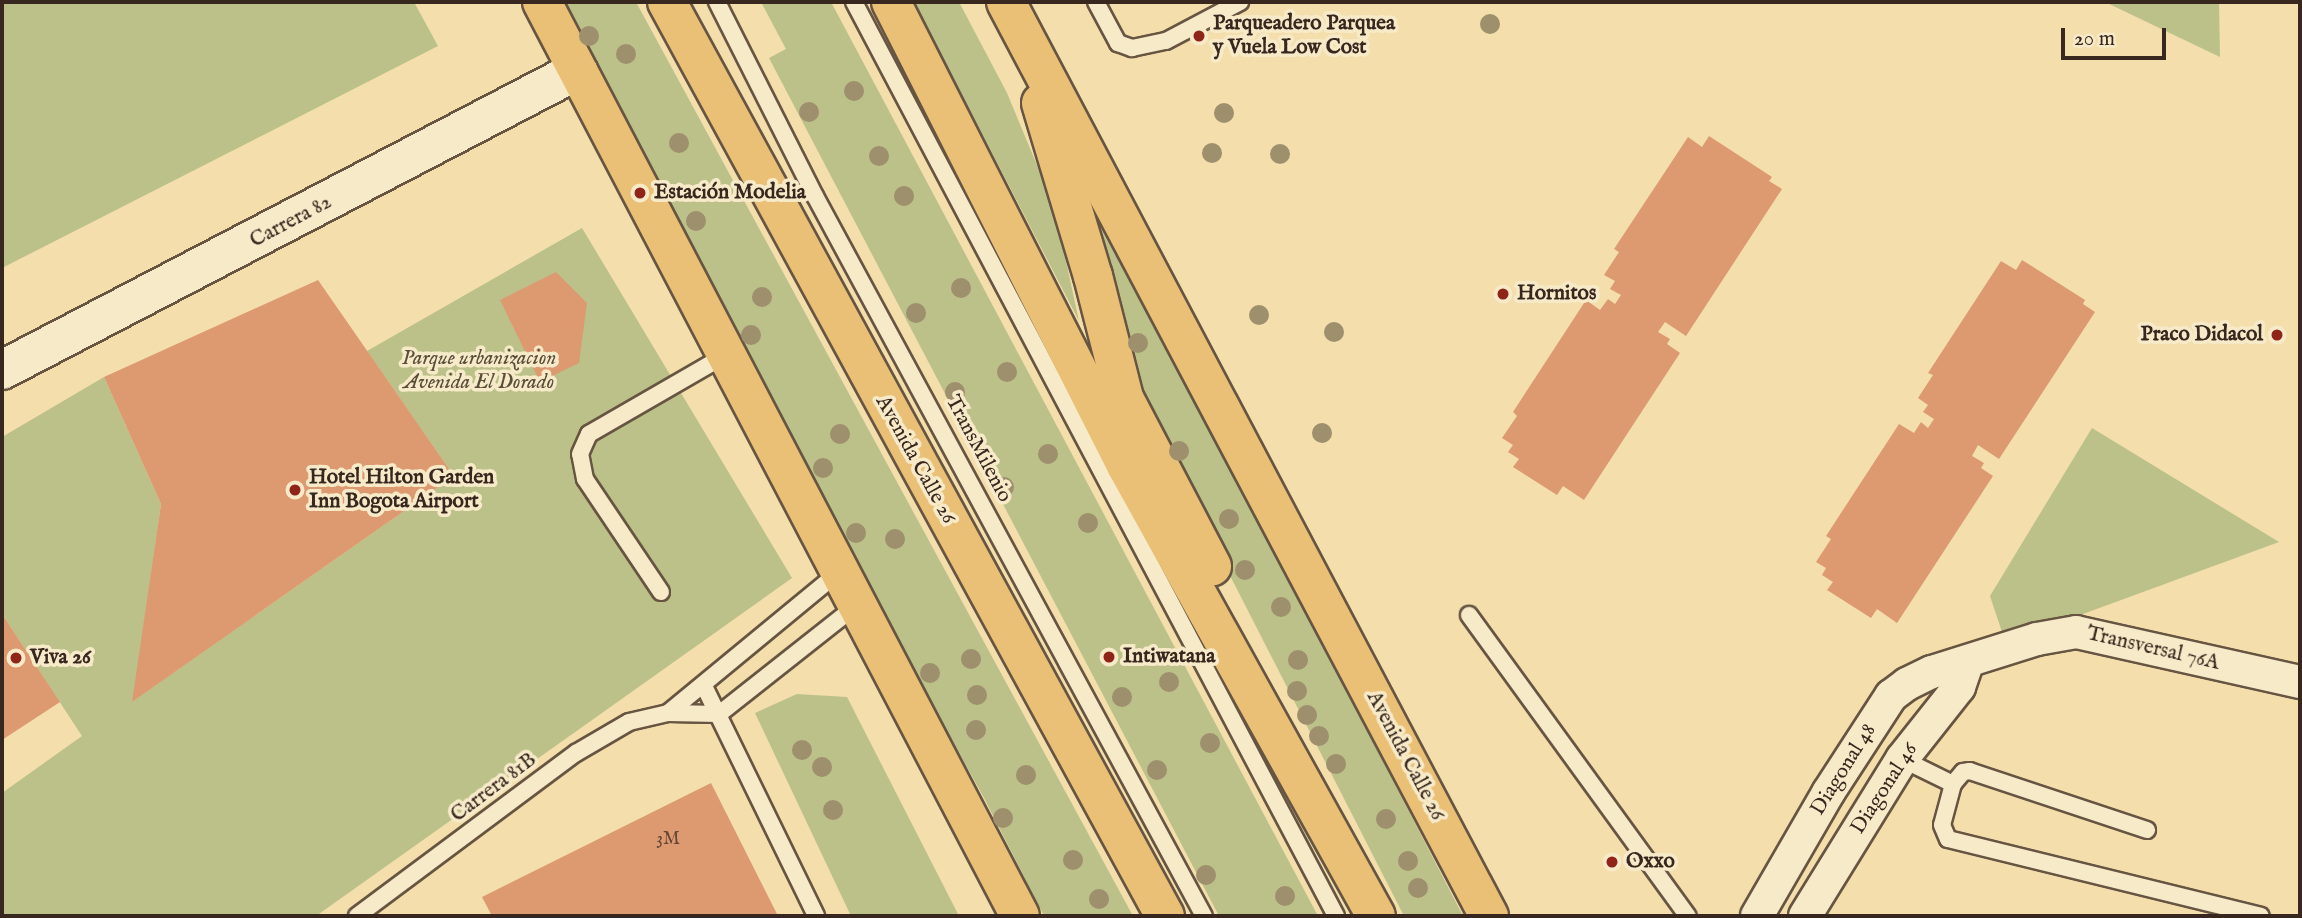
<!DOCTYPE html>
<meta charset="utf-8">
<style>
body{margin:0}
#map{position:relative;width:2302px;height:918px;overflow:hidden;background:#f3deac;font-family:"IM FELL English",serif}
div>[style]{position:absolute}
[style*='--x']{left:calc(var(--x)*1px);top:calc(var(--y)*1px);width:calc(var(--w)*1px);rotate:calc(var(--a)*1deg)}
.green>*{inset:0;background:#bbc189}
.building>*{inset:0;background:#dd9a70}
.roads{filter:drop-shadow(2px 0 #675542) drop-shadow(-2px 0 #675542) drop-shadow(0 2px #675542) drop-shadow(0 -2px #675542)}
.service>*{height:16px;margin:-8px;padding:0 8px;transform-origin:8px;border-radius:8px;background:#f7eac9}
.minor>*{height:32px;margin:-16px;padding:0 16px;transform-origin:16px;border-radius:16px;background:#f7eac9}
.tertiary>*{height:38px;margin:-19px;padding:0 19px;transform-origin:19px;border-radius:19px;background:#f7eac9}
.primary>*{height:38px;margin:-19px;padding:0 19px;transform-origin:19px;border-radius:19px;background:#eabf76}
.trees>*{width:20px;height:20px;margin:-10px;border-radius:50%;background:#9e8f6d}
.dots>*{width:19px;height:19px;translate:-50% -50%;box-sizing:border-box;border:4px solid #f7eac9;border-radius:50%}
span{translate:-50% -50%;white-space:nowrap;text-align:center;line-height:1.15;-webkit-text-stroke:7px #f7eac9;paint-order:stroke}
.number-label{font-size:18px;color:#614432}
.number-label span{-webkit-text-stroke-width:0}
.poi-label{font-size:21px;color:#38271e;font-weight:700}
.left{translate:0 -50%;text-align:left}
.right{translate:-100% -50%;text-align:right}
.street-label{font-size:21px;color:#38271e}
.park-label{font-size:21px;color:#594e39;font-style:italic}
.frame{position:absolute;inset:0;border:4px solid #38271e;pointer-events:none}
.scale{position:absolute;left:2061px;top:28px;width:105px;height:32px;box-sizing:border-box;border:4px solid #38271e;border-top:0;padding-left:9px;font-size:21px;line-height:24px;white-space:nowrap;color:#38271e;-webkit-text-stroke:5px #f7eac9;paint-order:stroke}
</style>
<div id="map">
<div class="green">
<div style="clip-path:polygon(2px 2px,414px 2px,438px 46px,2px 268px)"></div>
<div style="clip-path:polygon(559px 2px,636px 2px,1133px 916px,1044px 916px,984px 798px,819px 498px)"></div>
<div style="clip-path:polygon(761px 2px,831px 2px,1318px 916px,1219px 916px,769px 58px,786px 49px)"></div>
<div style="clip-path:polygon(914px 2px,959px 2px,1007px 93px,1054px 206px,1079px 321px)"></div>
<div style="clip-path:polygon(2105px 2px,2219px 2px,2220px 57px)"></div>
<div style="clip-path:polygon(1094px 216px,1239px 483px,1463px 916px,1404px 916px,1172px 462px,1137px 385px)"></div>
<div style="clip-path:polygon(582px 228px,792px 578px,316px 916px,2px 916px,2px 793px,82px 736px,2px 614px,2px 437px,104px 377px,161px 504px,133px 701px,454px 476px,367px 351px)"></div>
<div style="clip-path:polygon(2092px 428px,2279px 542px,2026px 635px,2002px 632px,1990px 596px)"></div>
<div style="clip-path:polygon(797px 694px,847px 697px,959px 916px,851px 916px,755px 713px)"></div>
</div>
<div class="building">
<div style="clip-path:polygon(1709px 136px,1772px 177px,1769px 181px,1782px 189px,1686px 336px,1665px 322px,1658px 332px,1670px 339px,1667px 344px,1680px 353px,1584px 500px,1563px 486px,1557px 495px,1513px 467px,1519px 459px,1508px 452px,1513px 445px,1502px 438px,1517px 416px,1513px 412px,1586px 300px,1600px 310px,1608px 299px,1615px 304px,1621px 295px,1610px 289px,1615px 281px,1604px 275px,1619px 252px,1614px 249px,1688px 137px,1702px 147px)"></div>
<div style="clip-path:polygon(2022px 260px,2085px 300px,2083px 304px,2095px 312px,1999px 459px,1978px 445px,1972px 456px,1984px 463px,1981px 468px,1993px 476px,1897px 623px,1877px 609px,1871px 618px,1827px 590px,1833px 582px,1822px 575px,1826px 568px,1816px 562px,1831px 539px,1826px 536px,1899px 424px,1914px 433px,1921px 422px,1928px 428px,1934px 419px,1923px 412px,1928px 405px,1918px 398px,1933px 375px,1928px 373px,2001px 261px,2016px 270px)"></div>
<div style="clip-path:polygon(556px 272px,587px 303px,579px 363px,540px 382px,500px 300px)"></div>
<div style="clip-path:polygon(318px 280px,454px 476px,132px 702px,161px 504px,104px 377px)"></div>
<div style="clip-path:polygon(2px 614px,60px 702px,2px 740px)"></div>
<div style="clip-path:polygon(711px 783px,778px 916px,492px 916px,482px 897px)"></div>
</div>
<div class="roads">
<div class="service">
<div style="--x:717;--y:2;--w:217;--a:63.2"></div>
<div style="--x:815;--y:196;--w:818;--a:61.62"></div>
<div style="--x:854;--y:2;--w:1033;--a:62.19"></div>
<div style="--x:1096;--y:2;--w:47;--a:61.8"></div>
<div style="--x:1118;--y:43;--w:15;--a:20"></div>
<div style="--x:1132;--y:48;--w:35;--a:-12"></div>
<div style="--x:1166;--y:41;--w:84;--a:-27.8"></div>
<div style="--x:661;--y:592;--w:136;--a:-123.9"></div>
<div style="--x:585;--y:479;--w:25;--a:-101"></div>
<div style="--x:580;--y:454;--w:22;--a:-66"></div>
<div style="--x:589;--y:434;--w:158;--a:-30"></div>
<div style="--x:1469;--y:615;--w:372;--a:54"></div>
<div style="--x:704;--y:686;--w:256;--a:64"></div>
<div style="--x:668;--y:713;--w:223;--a:-39.5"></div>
<div style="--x:1902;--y:759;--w:57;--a:26.1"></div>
<div style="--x:2147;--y:830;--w:187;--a:-161.6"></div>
<div style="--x:1970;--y:771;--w:7;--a:172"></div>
<div style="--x:1963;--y:772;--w:16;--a:130"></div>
<div style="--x:1953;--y:784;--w:42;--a:105"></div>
<div style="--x:1942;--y:825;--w:15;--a:67"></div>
<div style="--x:1948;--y:839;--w:322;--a:13.8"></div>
<div style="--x:357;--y:916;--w:273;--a:-36.7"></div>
<div style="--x:576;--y:753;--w:61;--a:-30.3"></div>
<div style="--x:629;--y:722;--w:40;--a:-13"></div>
<div style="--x:668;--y:713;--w:51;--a:1.1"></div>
<div style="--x:719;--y:714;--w:176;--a:-38.3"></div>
</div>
<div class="minor">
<div style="--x:1757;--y:916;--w:142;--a:-60"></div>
<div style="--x:1828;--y:793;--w:116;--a:-57"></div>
<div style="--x:1891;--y:696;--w:20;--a:-37"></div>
<div style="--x:1907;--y:684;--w:28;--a:-26"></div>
<div style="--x:1932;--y:672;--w:110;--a:-17.4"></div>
<div style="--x:2037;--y:639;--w:40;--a:-10"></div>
<div style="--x:2076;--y:632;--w:230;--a:12.6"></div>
<div style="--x:1805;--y:916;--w:185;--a:-58.3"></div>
<div style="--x:1902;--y:759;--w:92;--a:-51.6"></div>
<div style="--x:1959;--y:687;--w:24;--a:-71"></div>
</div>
<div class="tertiary">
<div style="--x:2;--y:370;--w:649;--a:-27.51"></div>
</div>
<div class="primary">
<div style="--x:542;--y:2;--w:1031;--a:62.39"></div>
<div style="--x:667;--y:2;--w:1041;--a:61.42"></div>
<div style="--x:891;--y:2;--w:521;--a:63.09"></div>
<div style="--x:1127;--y:467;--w:513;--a:60.99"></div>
<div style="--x:1006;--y:2;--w:1034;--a:62.15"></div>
<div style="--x:1041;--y:103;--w:181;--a:73.3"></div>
<div style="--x:1093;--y:276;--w:126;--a:75.7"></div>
<div style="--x:1124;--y:398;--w:190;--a:62.4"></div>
</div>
</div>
<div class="trees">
<div style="left:1490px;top:24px"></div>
<div style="left:589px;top:36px"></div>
<div style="left:626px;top:54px"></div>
<div style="left:854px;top:91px"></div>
<div style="left:809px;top:112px"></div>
<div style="left:1224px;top:113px"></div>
<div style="left:679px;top:143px"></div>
<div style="left:1212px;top:153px"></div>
<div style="left:1280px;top:154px"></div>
<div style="left:879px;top:156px"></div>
<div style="left:904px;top:196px"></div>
<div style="left:696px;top:221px"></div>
<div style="left:961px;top:288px"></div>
<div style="left:762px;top:297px"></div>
<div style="left:916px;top:313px"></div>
<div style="left:1259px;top:315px"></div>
<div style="left:1334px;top:332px"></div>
<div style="left:751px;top:335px"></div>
<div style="left:1138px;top:343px"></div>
<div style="left:1007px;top:372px"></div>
<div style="left:955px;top:392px"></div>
<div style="left:1322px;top:433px"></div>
<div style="left:840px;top:434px"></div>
<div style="left:1179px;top:451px"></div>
<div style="left:1048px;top:454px"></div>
<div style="left:823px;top:468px"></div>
<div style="left:1004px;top:487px"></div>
<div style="left:1229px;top:519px"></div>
<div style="left:1088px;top:523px"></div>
<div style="left:856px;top:533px"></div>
<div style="left:895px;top:539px"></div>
<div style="left:1245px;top:570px"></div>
<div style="left:1281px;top:607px"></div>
<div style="left:971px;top:659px"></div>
<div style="left:1298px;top:660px"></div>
<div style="left:930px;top:673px"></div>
<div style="left:1169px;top:682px"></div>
<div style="left:1297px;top:691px"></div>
<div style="left:977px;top:695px"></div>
<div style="left:1122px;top:697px"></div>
<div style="left:1307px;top:715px"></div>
<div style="left:976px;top:730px"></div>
<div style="left:1319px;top:736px"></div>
<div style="left:1210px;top:743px"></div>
<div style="left:802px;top:750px"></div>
<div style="left:1336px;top:764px"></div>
<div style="left:822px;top:767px"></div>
<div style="left:1157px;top:770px"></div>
<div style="left:1026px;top:775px"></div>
<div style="left:833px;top:810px"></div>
<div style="left:1003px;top:818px"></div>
<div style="left:1386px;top:819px"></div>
<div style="left:1073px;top:860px"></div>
<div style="left:1408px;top:861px"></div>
<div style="left:1206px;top:875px"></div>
<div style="left:1418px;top:888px"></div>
<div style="left:1285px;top:896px"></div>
<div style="left:1099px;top:899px"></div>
</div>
<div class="dots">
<div style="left:1199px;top:36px;background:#8f2418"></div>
<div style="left:640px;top:193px;background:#8f2418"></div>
<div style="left:1503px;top:294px;background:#8f2418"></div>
<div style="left:2277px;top:335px;background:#8f2418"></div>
<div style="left:295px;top:490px;background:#8f2418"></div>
<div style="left:1109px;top:657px;background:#8f2418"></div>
<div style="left:16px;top:658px;background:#8f2418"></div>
<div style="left:1612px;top:862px;background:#8f2418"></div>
</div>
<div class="number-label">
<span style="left:668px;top:840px">3M</span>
</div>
<div class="poi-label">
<span class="left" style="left:1213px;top:36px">Parqueadero Parquea<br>y Vuela Low Cost</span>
<span class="left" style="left:654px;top:193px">Estación Modelia</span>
<span class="left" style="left:1517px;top:294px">Hornitos</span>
<span class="right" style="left:2263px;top:335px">Praco Didacol</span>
<span class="left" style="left:309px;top:490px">Hotel Hilton Garden<br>Inn Bogota Airport</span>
<span class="left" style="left:1123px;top:657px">Intiwatana</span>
<span class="left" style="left:30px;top:658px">Viva 26</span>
<span class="left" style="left:1626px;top:862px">Oxxo</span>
</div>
<div class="street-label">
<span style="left:291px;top:222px;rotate:-28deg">Carrera 82</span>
<span style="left:978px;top:449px;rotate:62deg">TransMilenio</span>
<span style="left:915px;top:460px;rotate:61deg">Avenida Calle 26</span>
<span style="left:2153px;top:649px;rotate:13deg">Transversal 76A</span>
<span style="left:1405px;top:756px;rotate:62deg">Avenida Calle 26</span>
<span style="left:1844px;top:770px;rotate:-58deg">Diagonal 48</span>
<span style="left:494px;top:788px;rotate:-37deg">Carrera 81B</span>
<span style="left:1885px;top:789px;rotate:-57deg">Diagonal 46</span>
</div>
<div class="park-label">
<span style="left:479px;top:371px">Parque urbanizacion<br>Avenida El Dorado</span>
</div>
<div class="frame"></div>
<div class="scale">20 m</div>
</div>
